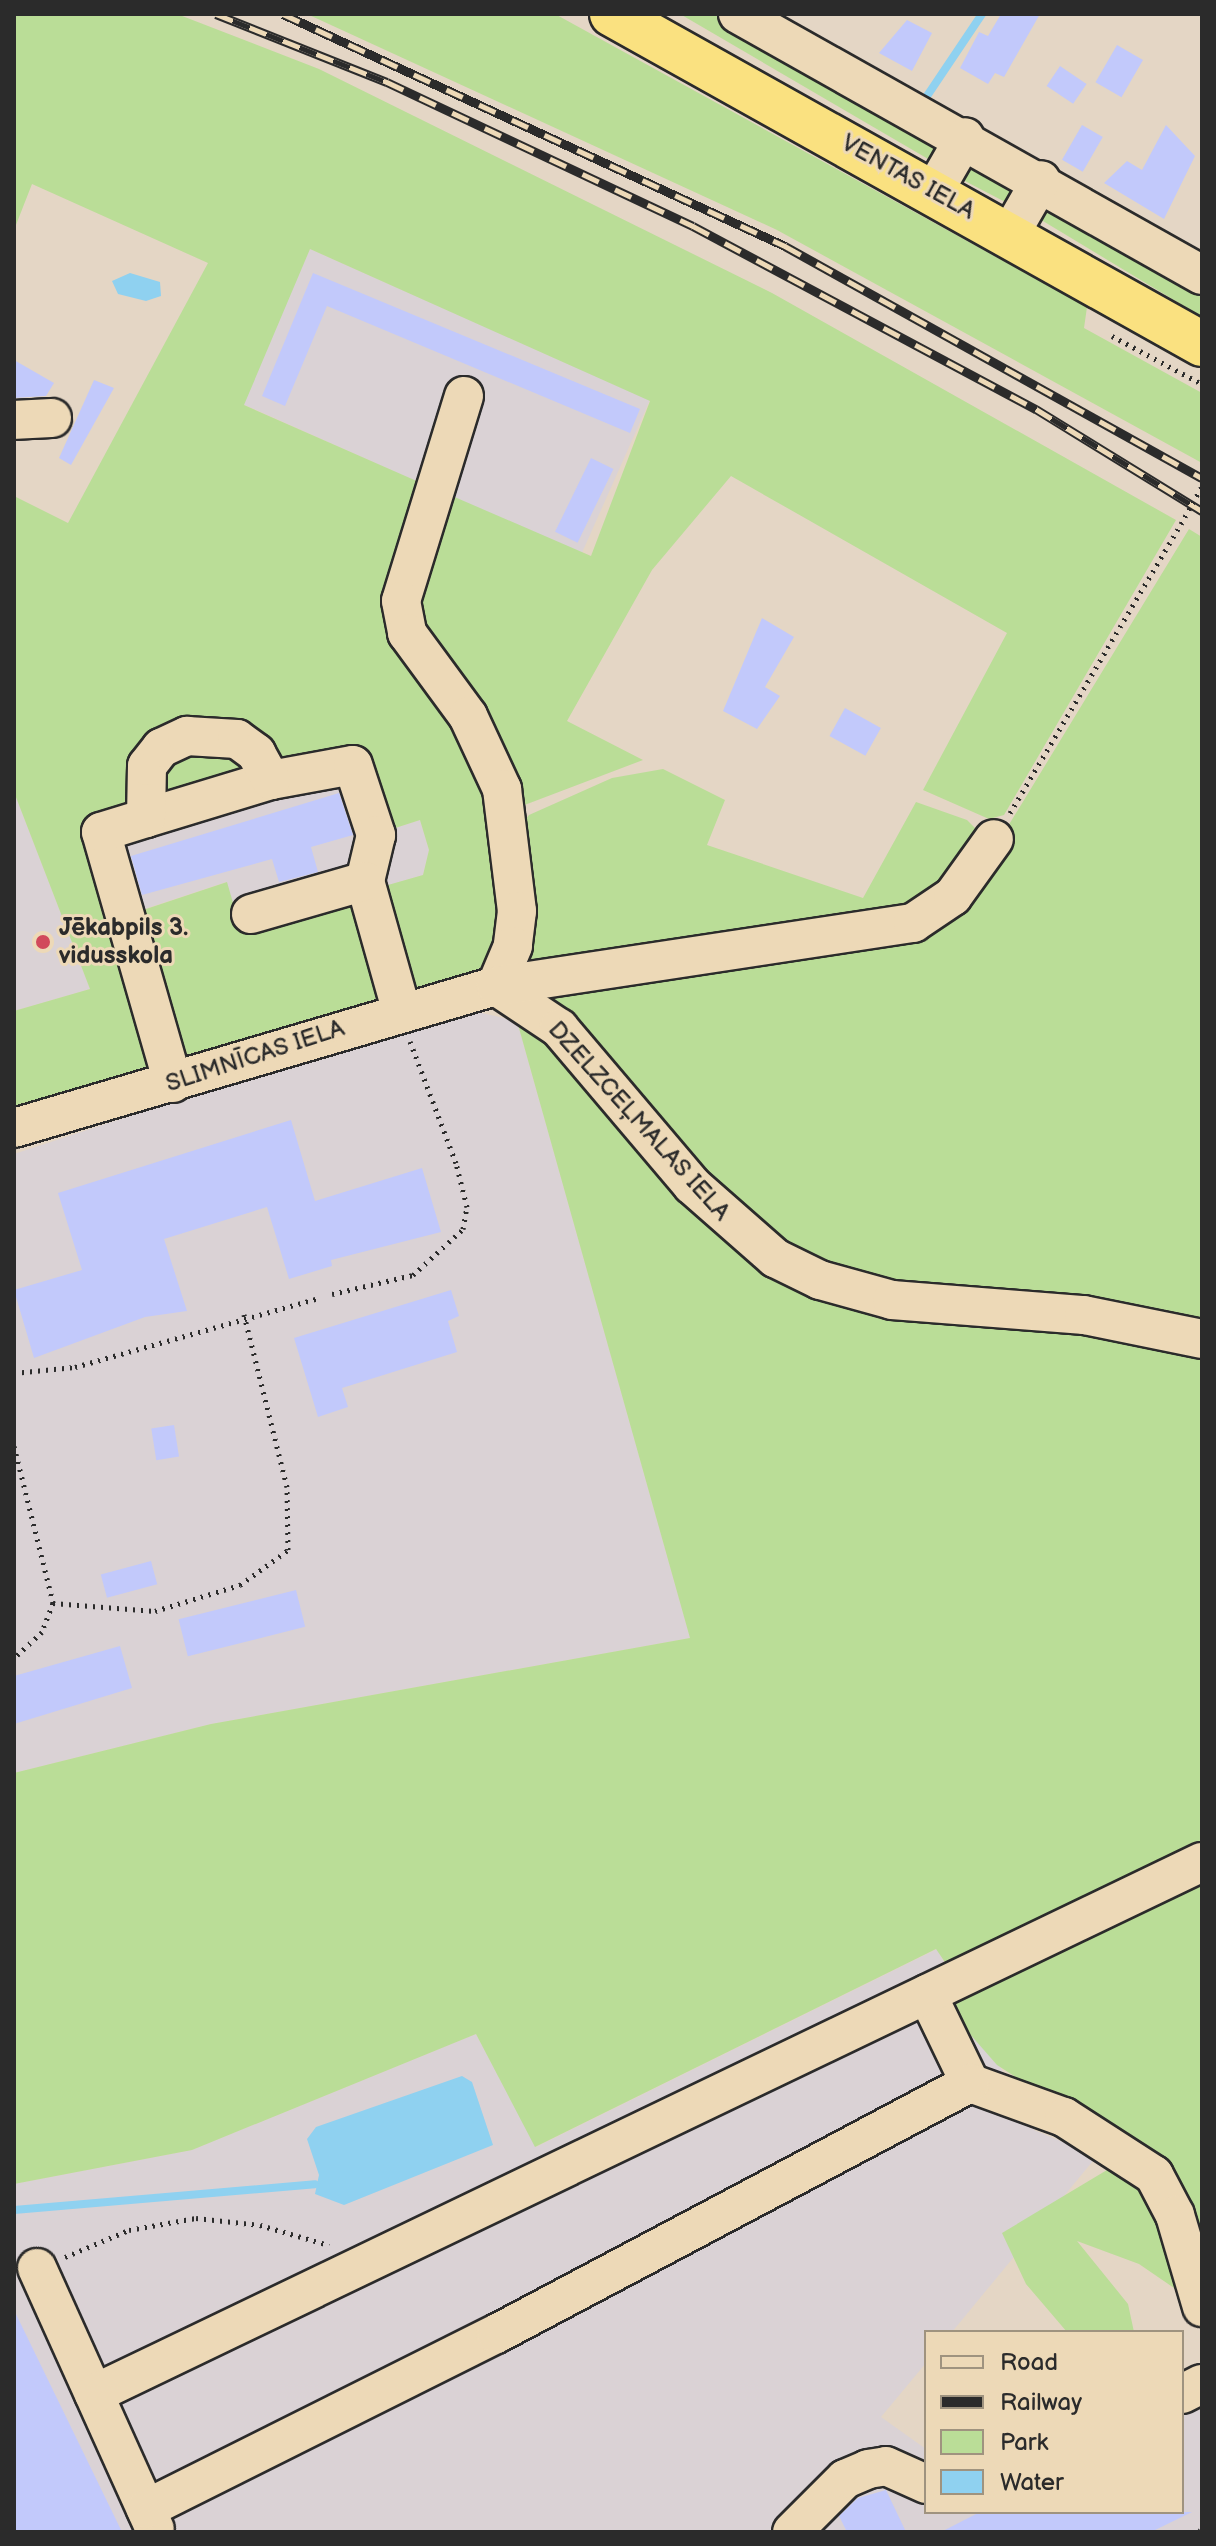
<!DOCTYPE html>
<meta charset="utf-8">
<style>
body{margin:0}
#map{position:relative;width:1216px;height:2546px;overflow:hidden;background:#e4d6c5;font-family:"Balsamiq Sans",sans-serif}
div>[style]{position:absolute}
[style*='--x']{left:calc(var(--x)*1px);top:calc(var(--y)*1px);width:calc(var(--w)*1px);rotate:calc(var(--a)*1deg)}
.built>*{inset:0;background:#dad2d5;transform-origin:0 0}
.green>*{inset:0;background:#badd97}
.water>*{inset:0;background:#8fd1f0}
.stream>*{height:8px;margin:-4px;padding:0 4px;transform-origin:4px;border-radius:4px;background:#8fd1f0}
.building>*{inset:0;background:#c2c9fb;transform-origin:0 0}
.path>*{height:5px;margin-top:-2.5px;transform-origin:0;background:repeating-linear-gradient(90deg,#2b2b2b 0 2px,transparent 0 8px)}
.roads{filter:drop-shadow(2px 0 #2b2b2b) drop-shadow(-2px 0 #2b2b2b) drop-shadow(0 2px #2b2b2b) drop-shadow(0 -2px #2b2b2b)}
.minor>*{height:38px;margin:-19px;padding:0 19px;transform-origin:19px;border-radius:19px;background:#edd9b7}
.highway>*{height:44px;margin:-22px;padding:0 22px;transform-origin:22px;border-radius:22px;background:#fae180}
.rail>*{height:9px;margin-top:-4.5px;transform-origin:0;background:repeating-linear-gradient(90deg,#edd9b7 0 18px,#2b2b2b 0 36px);box-sizing:border-box;border-block:2px solid #2b2b2b}
.path-bridge>*{height:5px;margin-top:-2.5px;transform-origin:0;background:repeating-linear-gradient(90deg,#2b2b2b 0 2px,transparent 0 8px)}
.dots>*{width:22px;height:22px;translate:-50% -50%;box-sizing:border-box;border:4px solid #edd9b7;border-radius:50%}
span{translate:-50% -50%;white-space:nowrap;text-align:center;line-height:1.15;-webkit-text-stroke:6px #edd9b7;paint-order:stroke}
.street-label{font-size:24px;color:#2b2b2b}
.poi-label{font-size:24px;color:#2b2b2b;font-weight:700}
.left{translate:0 -50%;text-align:left}
.frame{position:absolute;inset:0;border:16px solid #2b2b2b;pointer-events:none}
.legend{position:absolute;left:924px;top:2330px;width:260px;height:184px;box-sizing:border-box;background:#edd9b7;border:2px solid #9f937f;margin:0;padding:10px 14px;list-style:none;font-size:24px;color:#2b2b2b}
.legend li{display:flex;align-items:center;gap:16px;height:40px}
.legend b{width:40px;border:2px solid #9f937f}
</style>
<div id="map">
<div class="built">
<div style="left:310px;top:249px;width:372px;height:169px;rotate:24deg"></div>
<div style="clip-path:polygon(357px 746px,386px 831px,420px 820px,429px 850px,423px 875px,240px 928px,226px 882px,114px 919px,87px 829px)"></div>
<div style="clip-path:polygon(14px 792px,90px 989px,14px 1011px)"></div>
<div style="clip-path:polygon(460px 1008px,517px 1021px,690px 1638px,211px 1724px,14px 1773px,14px 1154px)"></div>
<div style="clip-path:polygon(937px 1949px,1034px 2130px,1097px 2156px,952px 2332px,926px 2332px,926px 2363px,881px 2417px,926px 2449px,926px 2512px,1182px 2512px,1182px 2371px,1202px 2362px,1202px 2532px,14px 2532px,14px 2184px,192px 2150px,476px 2034px,536px 2147px)"></div>
</div>
<div class="green">
<div style="clip-path:polygon(14px 14px,177px 14px,319px 69px,772px 293px,1176px 520px,1004px 815px,989px 819px,923px 790px,1007px 633px,731px 476px,652px 570px,567px 721px,643px 760px,514px 809px,484px 727px,415px 630px,411px 572px,443px 492px,591px 556px,650px 401px,310px 249px,244px 405px,428px 486px,402px 563px,396px 610px,405px 643px,484px 763px,509px 902px,499px 961px,477px 979px,409px 994px,374px 889px,423px 875px,429px 850px,420px 820px,386px 831px,357px 746px,280px 770px,254px 737px,230px 725px,175px 727px,151px 743px,139px 766px,135px 814px,87px 830px,161px 1071px,14px 1119px,14px 1011px,90px 989px,14px 792px,14px 496px,68px 523px,208px 263px,32px 184px,14px 230px)"></div>
<div style="clip-path:polygon(307px 14px,555px 14px,1087px 307px,1084px 328px,1202px 393px,1202px 463px,777px 230px)"></div>
<div style="clip-path:polygon(680px 14px,719px 14px,945px 137px,935px 163px)"></div>
<div style="clip-path:polygon(959px 162px,1025px 183px,1011px 205px,961px 179px)"></div>
<div style="clip-path:polygon(1040px 199px,1202px 286px,1202px 317px,1033px 215px)"></div>
<div style="clip-path:polygon(1189px 529px,1202px 537px,1202px 1329px,932px 1295px,773px 1250px,546px 1005px,537px 984px,894px 934px,982px 869px)"></div>
<div style="clip-path:polygon(186px 740px,256px 764px,150px 810px,149px 793px)"></div>
<div style="clip-path:polygon(663px 769px,725px 800px,707px 845px,863px 898px,916px 802px,967px 820px,975px 828px,973px 855px,918px 911px,520px 975px,516px 832px,529px 815px,612px 778px)"></div>
<div style="clip-path:polygon(227px 882px,240px 927px,357px 894px,387px 1000px,186px 1070px,131px 914px)"></div>
<div style="clip-path:polygon(517px 1021px,554px 1036px,692px 1198px,932px 1315px,1202px 1349px,1202px 1848px,949px 1968px,936px 1949px,535px 2147px,476px 2034px,192px 2150px,14px 2184px,14px 1773px,211px 1724px,690px 1638px)"></div>
<div style="clip-path:polygon(1202px 1872px,1202px 2243px,1034px 2089px,997px 2065px,962px 2025px,955px 2003px,962px 1989px)"></div>
<div style="clip-path:polygon(1117px 2164px,1139px 2178px,1165px 2227px,1177px 2290px,1139px 2264px,1077px 2241px,1128px 2304px,1134px 2332px,1067px 2332px,1026px 2284px,1002px 2233px)"></div>
</div>
<div class="water">
<div style="clip-path:polygon(130px 273px,160px 282px,161px 296px,146px 301px,118px 294px,112px 281px)"></div>
<div style="clip-path:polygon(462px 2076px,472px 2082px,493px 2145px,344px 2205px,315px 2194px,319px 2175px,307px 2139px,316px 2127px)"></div>
</div>
<div class="stream">
<div style="--x:927;--y:96;--w:99;--a:-56.1"></div>
<div style="--x:14;--y:2210;--w:302;--a:-4.9"></div>
</div>
<div class="building">
<div style="clip-path:polygon(1001px 14px,1040px 14px,1004px 77px,995px 73px,988px 84px,960px 68px,979px 32px,988px 36px)"></div>
<div style="clip-path:polygon(907px 20px,932px 33px,912px 71px,879px 53px)"></div>
<div style="left:1117px;top:45px;width:30px;height:43px;rotate:30deg"></div>
<div style="left:1060px;top:66px;width:32px;height:24px;rotate:34deg"></div>
<div style="left:1082px;top:125px;width:24px;height:40px;rotate:30deg"></div>
<div style="clip-path:polygon(1166px 125px,1195px 156px,1164px 219px,1104px 183px,1127px 161px,1142px 170px)"></div>
<div style="clip-path:polygon(313px 273px,640px 409px,630px 433px,327px 306px,285px 406px,262px 396px)"></div>
<div style="clip-path:polygon(14px 360px,54px 383px,46px 396px,14px 398px)"></div>
<div style="clip-path:polygon(94px 380px,114px 388px,71px 465px,59px 458px)"></div>
<div style="left:591px;top:458px;width:25px;height:82px;rotate:26deg"></div>
<div style="clip-path:polygon(762px 618px,794px 637px,765px 687px,780px 696px,757px 729px,723px 711px)"></div>
<div style="left:845px;top:708px;width:41px;height:32px;rotate:29deg"></div>
<div style="clip-path:polygon(339px 793px,353px 835px,311px 847px,318px 872px,279px 882px,272px 859px,142px 895px,131px 856px)"></div>
<div style="clip-path:polygon(291px 1120px,315px 1201px,422px 1168px,441px 1232px,331px 1260px,332px 1266px,289px 1279px,267px 1207px,164px 1239px,187px 1311px,145px 1317px,34px 1358px,14px 1290px,82px 1270px,58px 1193px)"></div>
<div style="clip-path:polygon(451px 1290px,459px 1316px,448px 1321px,457px 1352px,342px 1388px,348px 1407px,318px 1417px,294px 1338px)"></div>
<div style="left:174px;top:1425px;width:32px;height:23px;rotate:81deg"></div>
<div style="left:151px;top:1561px;width:24px;height:52px;rotate:75deg"></div>
<div style="left:296px;top:1590px;width:38px;height:121px;rotate:76deg"></div>
<div style="clip-path:polygon(120px 1646px,132px 1688px,14px 1724px,14px 1676px)"></div>
<div style="clip-path:polygon(14px 2310px,122px 2532px,14px 2532px)"></div>
<div style="clip-path:polygon(886px 2490px,906px 2532px,847px 2532px,839px 2516px,858px 2498px)"></div>
<div style="clip-path:polygon(980px 2512px,1192px 2512px,1151px 2532px,941px 2532px)"></div>
</div>
<div class="path">
<div style="--x:1112;--y:336;--w:102;--a:28.1"></div>
<div style="--x:1010;--y:813;--w:336;--a:-59.4"></div>
<div style="--x:332;--y:1294;--w:83;--a:-13.2"></div>
<div style="--x:413;--y:1275;--w:68;--a:-42.6"></div>
<div style="--x:463;--y:1229;--w:22;--a:-80"></div>
<div style="--x:467;--y:1207;--w:45;--a:-104"></div>
<div style="--x:456;--y:1163;--w:130;--a:-110.7"></div>
<div style="--x:14;--y:1373;--w:61;--a:-5.6"></div>
<div style="--x:75;--y:1367;--w:254;--a:-15.8"></div>
<div style="--x:14;--y:1446;--w:162;--a:76"></div>
<div style="--x:53;--y:1603;--w:31;--a:111"></div>
<div style="--x:42;--y:1632;--w:38;--a:137"></div>
<div style="--x:53;--y:1603;--w:102;--a:4.5"></div>
<div style="--x:155;--y:1611;--w:89;--a:-17"></div>
<div style="--x:240;--y:1585;--w:59;--a:-36.1"></div>
<div style="--x:288;--y:1550;--w:63;--a:-90.9"></div>
<div style="--x:287;--y:1487;--w:178;--a:-104"></div>
<div style="--x:65;--y:2257;--w:69;--a:-22.9"></div>
<div style="--x:129;--y:2230;--w:68;--a:-10.2"></div>
<div style="--x:196;--y:2218;--w:64;--a:6.2"></div>
<div style="--x:260;--y:2225;--w:72;--a:16.2"></div>
</div>
<div class="roads">
<div class="minor">
<div style="--x:738;--y:14;--w:532;--a:29.36"></div>
<div style="--x:934;--y:191;--w:62;--a:-60.1"></div>
<div style="--x:1010;--y:234;--w:62;--a:-60.1"></div>
<div style="--x:464;--y:396;--w:214;--a:107.1"></div>
<div style="--x:401;--y:601;--w:33;--a:79"></div>
<div style="--x:407;--y:633;--w:103;--a:53.7"></div>
<div style="--x:468;--y:716;--w:81;--a:65"></div>
<div style="--x:502;--y:789;--w:123;--a:83"></div>
<div style="--x:517;--y:911;--w:35;--a:97"></div>
<div style="--x:513;--y:946;--w:43;--a:113"></div>
<div style="--x:14;--y:420;--w:38;--a:-3"></div>
<div style="--x:146;--y:818;--w:131;--a:-16.9"></div>
<div style="--x:271;--y:780;--w:83;--a:-10.4"></div>
<div style="--x:353;--y:765;--w:74;--a:71.8"></div>
<div style="--x:376;--y:835;--w:47;--a:103.4"></div>
<div style="--x:365;--y:881;--w:133;--a:74.3"></div>
<div style="--x:251;--y:914;--w:119;--a:-16.1"></div>
<div style="--x:496;--y:986;--w:76;--a:33.7"></div>
<div style="--x:559;--y:1028;--w:206;--a:49.7"></div>
<div style="--x:692;--y:1185;--w:111;--a:41.3"></div>
<div style="--x:775;--y:1258;--w:50;--a:26.1"></div>
<div style="--x:820;--y:1280;--w:75;--a:15.5"></div>
<div style="--x:892;--y:1300;--w:193;--a:4.5"></div>
<div style="--x:1084;--y:1315;--w:120;--a:11.5"></div>
<div style="--x:173;--y:1083;--w:261;--a:-106"></div>
<div style="--x:101;--y:832;--w:47;--a:-17.3"></div>
<div style="--x:146;--y:818;--w:52;--a:-88.9"></div>
<div style="--x:147;--y:766;--w:23;--a:-52"></div>
<div style="--x:161;--y:748;--w:29;--a:-25"></div>
<div style="--x:187;--y:736;--w:50;--a:3.4"></div>
<div style="--x:237;--y:739;--w:24;--a:36"></div>
<div style="--x:256;--y:753;--w:31;--a:61"></div>
<div style="--x:14;--y:1128;--w:502;--a:-16.42"></div>
<div style="--x:496;--y:986;--w:422;--a:-8.6"></div>
<div style="--x:913;--y:923;--w:48;--a:-34"></div>
<div style="--x:953;--y:896;--w:70;--a:-54.3"></div>
<div style="--x:927;--y:1994;--w:99;--a:64.2"></div>
<div style="--x:970;--y:2083;--w:100;--a:19.9"></div>
<div style="--x:1064;--y:2117;--w:107;--a:32.8"></div>
<div style="--x:1154;--y:2175;--w:45;--a:62.3"></div>
<div style="--x:1175;--y:2215;--w:96;--a:73.6"></div>
<div style="--x:37;--y:2268;--w:286;--a:65.7"></div>
<div style="--x:94;--y:2394;--w:1229;--a:-25.65"></div>
<div style="--x:1182;--y:2394;--w:22;--a:-27"></div>
<div style="--x:146;--y:2509;--w:391;--a:-26.6"></div>
<div style="--x:496;--y:2334;--w:536;--a:-27.9"></div>
<div style="--x:792;--y:2532;--w:75;--a:-45"></div>
<div style="--x:845;--y:2479;--w:25;--a:-23"></div>
<div style="--x:868;--y:2469;--w:18;--a:-9"></div>
<div style="--x:886;--y:2466;--w:44;--a:24.2"></div>
</div>
<div class="highway">
<div style="--x:612;--y:14;--w:676;--a:29.22"></div>
</div>
</div>
<div class="rail">
<div style="--x:216;--y:14;--w:184;--a:21.7"></div>
<div style="--x:387;--y:82;--w:338;--a:25.2"></div>
<div style="--x:693;--y:226;--w:389;--a:28.1"></div>
<div style="--x:1036;--y:409;--w:195;--a:31.6"></div>
<div style="--x:283;--y:14;--w:553;--a:24.8"></div>
<div style="--x:785;--y:246;--w:477;--a:29.1"></div>
<div style="--x:1201;--y:2532;--w:1;--a:-45"></div>
</div>
<div class="path-bridge">
<div style="--x:1181;--y:524;--w:43;--a:-61.1"></div>
</div>
<div class="dots">
<div style="left:43px;top:942px;background:#d1495b"></div>
</div>
<div class="street-label">
<span style="left:908px;top:177px;rotate:29deg">VENTAS IELA</span>
<span style="left:255px;top:1056px;rotate:-18deg">SLIMNĪCAS IELA</span>
<span style="left:639px;top:1121px;rotate:48deg">DZELZCEĻMALAS IELA</span>
</div>
<div class="poi-label">
<span class="left" style="left:59px;top:942px">Jēkabpils 3.<br>vidusskola</span>
</div>
<div class="frame"></div>
<ul class="legend">
<li><b style="height:10px;background:#edd9b7"></b>Road</li>
<li><b style="height:10px;background:#2b2b2b"></b>Railway</li>
<li><b style="height:22px;background:#badd97"></b>Park</li>
<li><b style="height:22px;background:#8fd1f0"></b>Water</li>
</ul>
</div>
